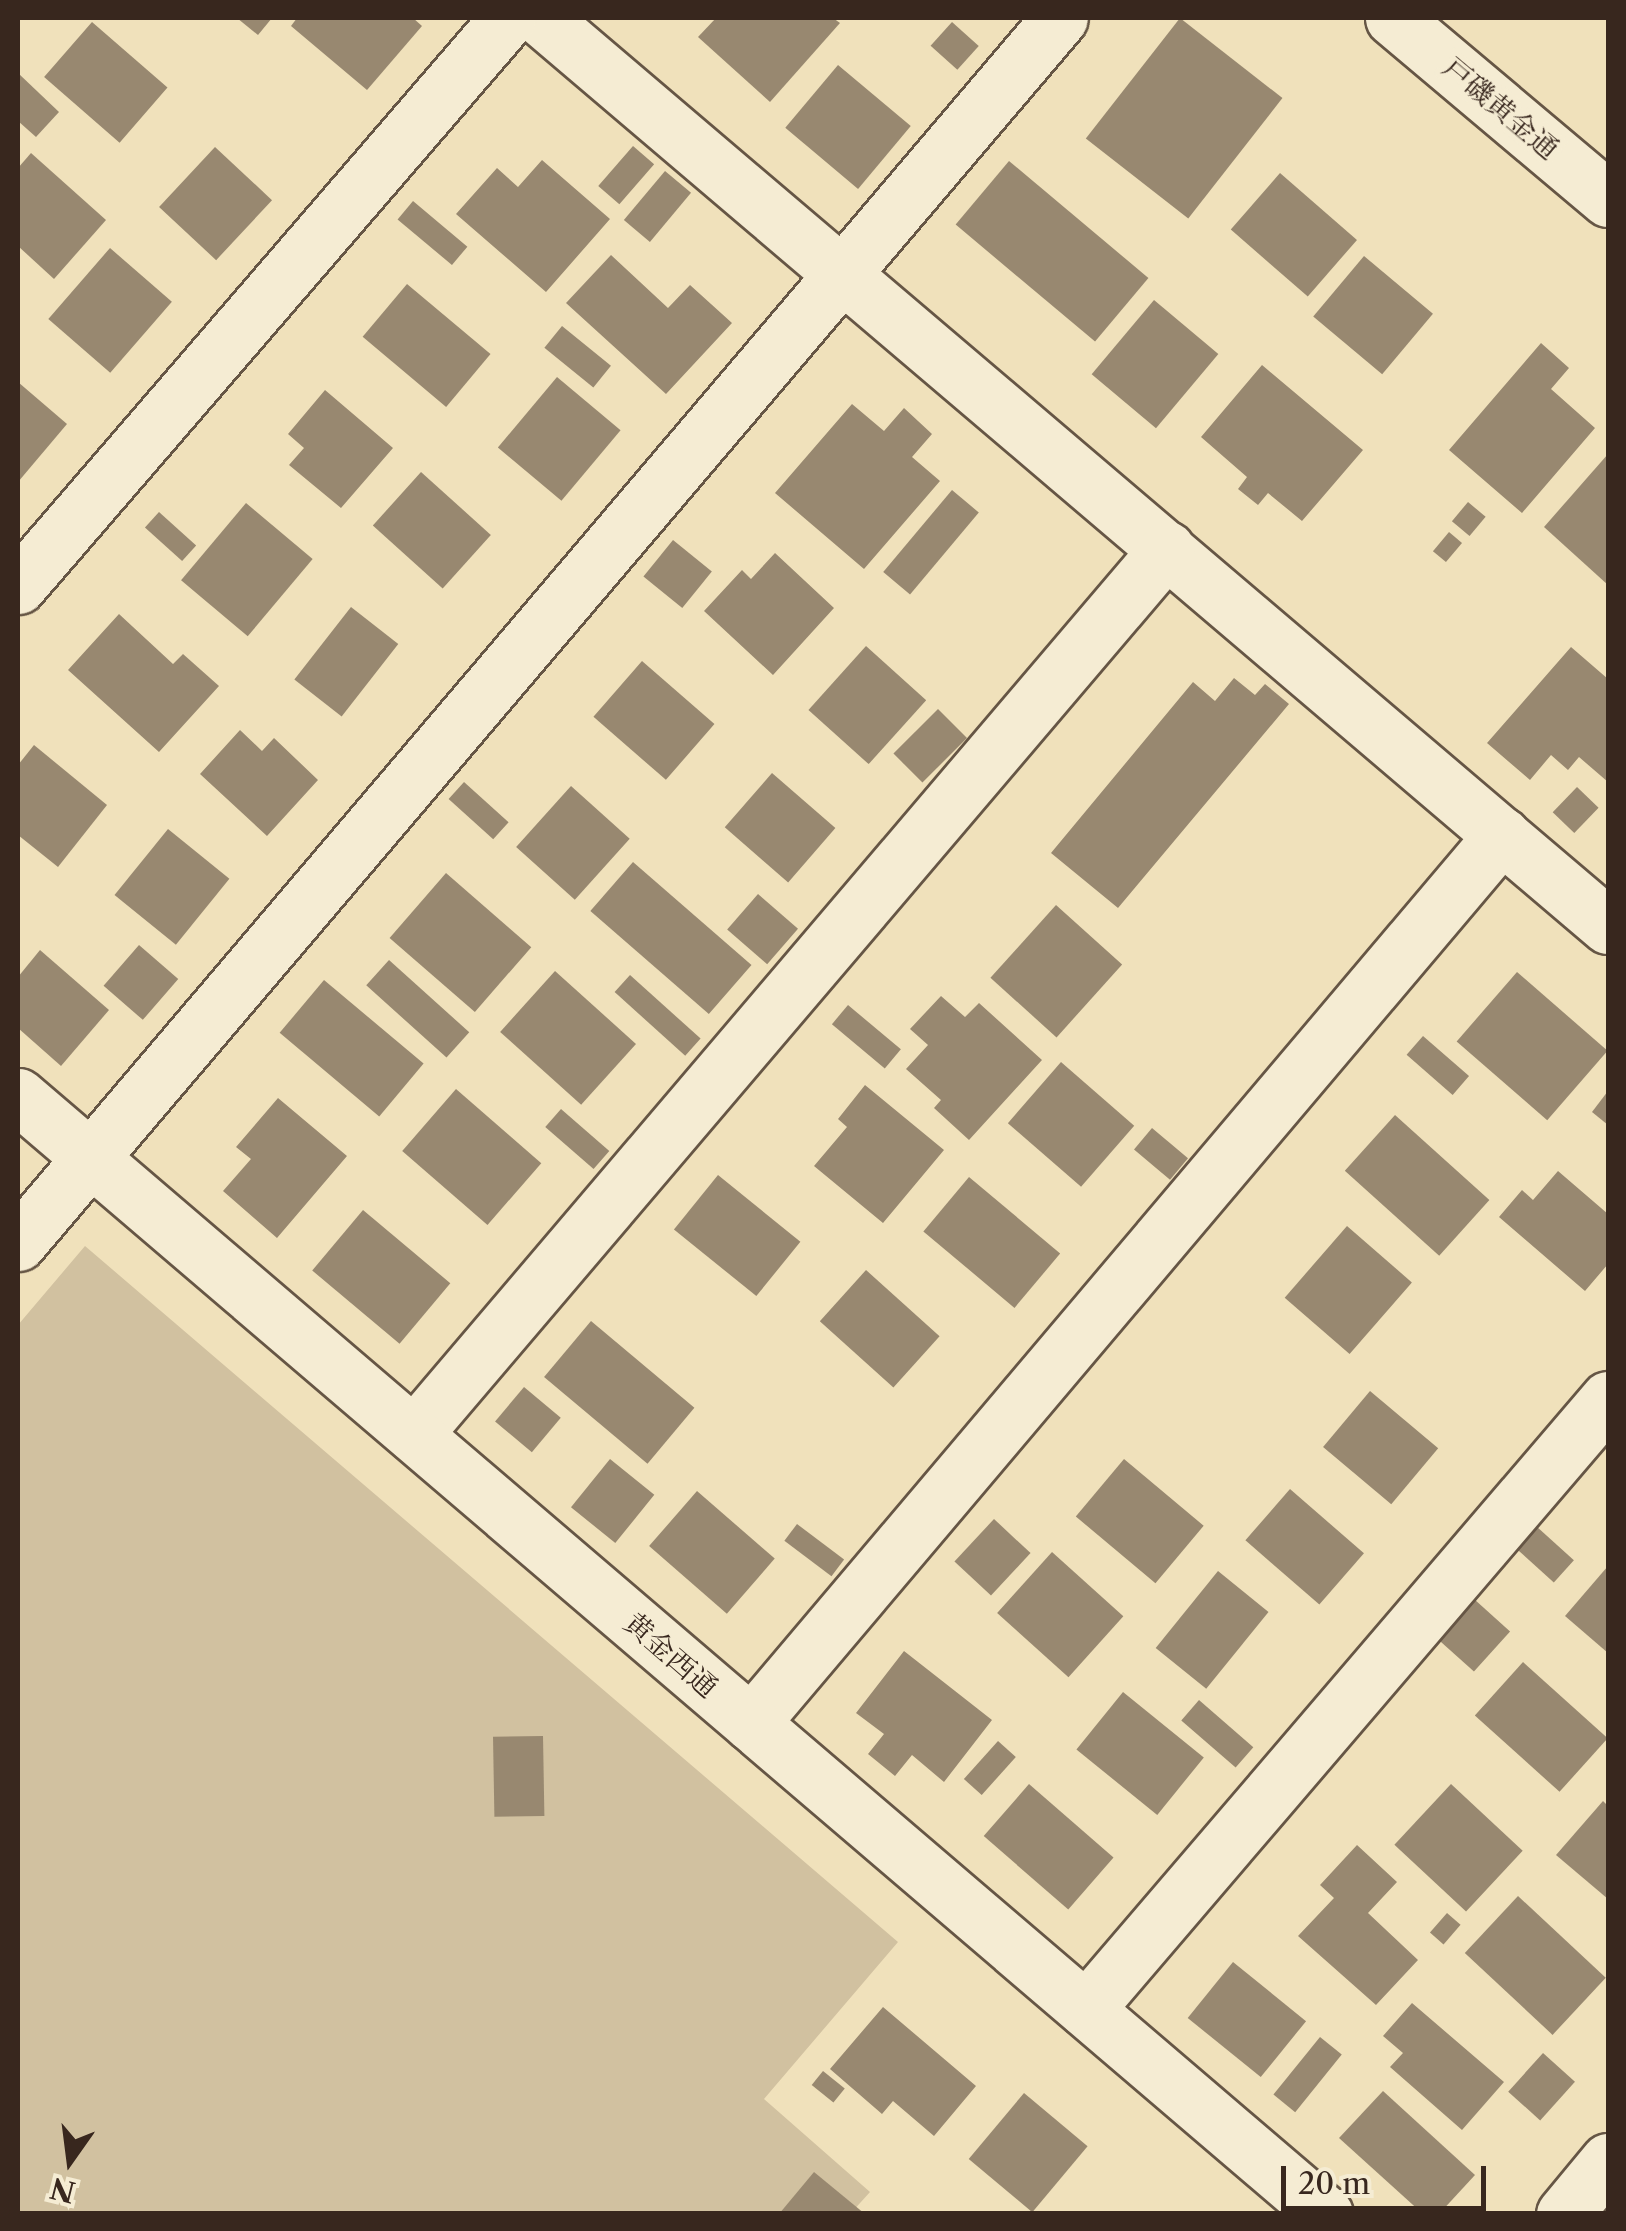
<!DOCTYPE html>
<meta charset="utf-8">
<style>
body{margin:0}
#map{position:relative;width:1626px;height:2231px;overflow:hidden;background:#f0e1bb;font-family:"Libre Caslon Text","Noto Serif JP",serif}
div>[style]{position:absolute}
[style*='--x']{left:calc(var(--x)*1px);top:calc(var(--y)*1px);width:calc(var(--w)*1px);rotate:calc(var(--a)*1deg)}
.green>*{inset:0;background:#d1c1a0}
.building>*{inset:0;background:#988870;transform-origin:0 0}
.roads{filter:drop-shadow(2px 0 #665645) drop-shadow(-2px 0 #665645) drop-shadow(0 2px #665645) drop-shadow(0 -2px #665645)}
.street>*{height:55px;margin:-27.5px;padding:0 27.5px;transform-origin:27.5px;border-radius:27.5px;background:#f5ecd3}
.secondary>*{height:55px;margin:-27.5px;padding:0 27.5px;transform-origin:27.5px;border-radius:27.5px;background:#f5ecd3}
span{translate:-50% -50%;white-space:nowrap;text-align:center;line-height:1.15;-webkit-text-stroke:10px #f5ecd3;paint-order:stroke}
.street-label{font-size:28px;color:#38271e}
.frame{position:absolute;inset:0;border:20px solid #38271e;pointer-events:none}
.north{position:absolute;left:20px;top:2111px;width:100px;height:100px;-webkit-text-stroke:8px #f5ecd3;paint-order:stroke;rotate:194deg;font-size:28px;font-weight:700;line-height:40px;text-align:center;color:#38271e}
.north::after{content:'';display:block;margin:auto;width:35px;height:45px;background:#38271e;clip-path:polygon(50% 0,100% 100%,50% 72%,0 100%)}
.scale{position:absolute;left:1281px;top:2166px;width:205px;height:45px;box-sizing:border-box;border:5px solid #38271e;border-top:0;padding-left:12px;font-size:30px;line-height:35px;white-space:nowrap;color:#38271e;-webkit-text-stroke:8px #f5ecd3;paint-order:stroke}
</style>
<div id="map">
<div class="green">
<div style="clip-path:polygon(85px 1246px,898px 1942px,764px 2099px,870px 2192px,851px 2213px,18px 2214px,18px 1325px)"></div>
</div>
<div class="building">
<div style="clip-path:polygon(237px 18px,272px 18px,258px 35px)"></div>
<div style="clip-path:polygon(297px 18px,413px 18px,422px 26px,367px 90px,291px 26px)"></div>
<div style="clip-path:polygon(716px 18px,833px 18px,840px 23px,770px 102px,698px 37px)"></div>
<div style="left:1180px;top:18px;width:130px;height:153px;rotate:38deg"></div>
<div style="left:92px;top:22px;width:100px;height:73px;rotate:41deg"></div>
<div style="left:952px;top:22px;width:36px;height:32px;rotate:42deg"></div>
<div style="left:838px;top:65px;width:95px;height:82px;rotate:40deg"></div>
<div style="clip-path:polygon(18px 73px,59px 112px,36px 137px,18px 121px)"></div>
<div style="left:633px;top:146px;width:28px;height:53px;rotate:41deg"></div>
<div style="left:215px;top:147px;width:78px;height:82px;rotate:43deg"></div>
<div style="clip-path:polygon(31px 153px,106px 220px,54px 279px,18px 246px,18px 168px)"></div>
<div style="clip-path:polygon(542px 160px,610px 219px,546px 292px,456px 214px,497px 168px,518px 187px)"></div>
<div style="left:1009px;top:161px;width:182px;height:83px;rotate:40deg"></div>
<div style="left:665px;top:171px;width:34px;height:64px;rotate:40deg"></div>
<div style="left:1280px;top:173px;width:102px;height:75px;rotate:41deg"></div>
<div style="left:413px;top:201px;width:71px;height:24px;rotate:40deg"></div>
<div style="left:110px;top:248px;width:82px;height:94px;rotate:41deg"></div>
<div style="clip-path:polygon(611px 255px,668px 308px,690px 285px,732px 323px,666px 394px,566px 303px)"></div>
<div style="left:1364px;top:256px;width:90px;height:79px;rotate:40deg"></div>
<div style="left:407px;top:284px;width:109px;height:69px;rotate:40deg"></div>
<div style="left:1154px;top:300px;width:84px;height:97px;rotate:40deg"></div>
<div style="left:562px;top:326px;width:63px;height:28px;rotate:39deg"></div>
<div style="clip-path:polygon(1541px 343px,1569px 368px,1551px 389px,1595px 428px,1522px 513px,1449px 450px)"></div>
<div style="clip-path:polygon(1262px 365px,1363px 450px,1302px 521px,1268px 493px,1258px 505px,1238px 489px,1247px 477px,1201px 437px)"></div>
<div style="left:557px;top:377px;width:83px;height:92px;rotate:40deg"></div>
<div style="clip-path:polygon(18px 382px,67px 424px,18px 482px)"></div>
<div style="clip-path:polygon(325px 390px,393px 448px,341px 508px,289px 465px,304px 448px,288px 434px)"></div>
<div style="clip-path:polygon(852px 404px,884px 431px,904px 408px,932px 434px,912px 457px,940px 481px,864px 569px,775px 493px)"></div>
<div style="clip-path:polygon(1608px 454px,1608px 585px,1544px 527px)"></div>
<div style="left:421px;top:472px;width:94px;height:72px;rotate:42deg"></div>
<div style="left:952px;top:490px;width:35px;height:107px;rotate:40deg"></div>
<div style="left:1468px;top:502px;width:23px;height:25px;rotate:40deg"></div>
<div style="left:246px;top:503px;width:87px;height:101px;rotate:40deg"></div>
<div style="left:159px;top:512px;width:50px;height:21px;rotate:42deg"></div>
<div style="left:1449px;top:532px;width:17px;height:25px;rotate:40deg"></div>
<div style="left:673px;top:540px;width:50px;height:47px;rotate:39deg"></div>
<div style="clip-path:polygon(775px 553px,834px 608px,773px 675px,704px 611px,742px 570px,751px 579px)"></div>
<div style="left:351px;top:607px;width:60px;height:92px;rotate:38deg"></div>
<div style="clip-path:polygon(119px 614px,173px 664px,183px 654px,219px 686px,159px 752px,68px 670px)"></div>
<div style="left:866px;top:646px;width:81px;height:86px;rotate:42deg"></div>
<div style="clip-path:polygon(1571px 647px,1608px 679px,1608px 782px,1579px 757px,1568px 770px,1551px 755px,1530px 780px,1487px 743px)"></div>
<div style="left:642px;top:661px;width:96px;height:74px;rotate:41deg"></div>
<div style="clip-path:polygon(1234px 678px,1255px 695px,1265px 684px,1289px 704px,1118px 908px,1051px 853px,1193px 682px,1215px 701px)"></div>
<div style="left:938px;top:709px;width:41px;height:63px;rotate:45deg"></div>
<div style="clip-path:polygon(240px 730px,262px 751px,274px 738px,318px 780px,267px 836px,200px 774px)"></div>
<div style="clip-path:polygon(34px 745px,107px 805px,58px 867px,18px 835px,18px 765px)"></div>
<div style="left:772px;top:773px;width:84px;height:72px;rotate:41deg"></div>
<div style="left:464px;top:782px;width:60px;height:23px;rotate:42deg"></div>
<div style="left:571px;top:786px;width:79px;height:82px;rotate:42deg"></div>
<div style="left:1577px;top:787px;width:30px;height:35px;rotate:44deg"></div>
<div style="left:168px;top:829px;width:79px;height:85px;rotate:39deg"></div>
<div style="left:633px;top:862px;width:157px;height:65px;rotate:41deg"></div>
<div style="left:446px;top:873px;width:113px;height:86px;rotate:41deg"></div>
<div style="left:758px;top:894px;width:53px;height:47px;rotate:41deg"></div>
<div style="left:1056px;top:905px;width:89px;height:98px;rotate:42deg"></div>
<div style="left:139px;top:945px;width:52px;height:54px;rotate:41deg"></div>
<div style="clip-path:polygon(40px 950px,109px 1010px,61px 1066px,18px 1028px,18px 977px)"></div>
<div style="left:389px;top:960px;width:108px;height:34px;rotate:42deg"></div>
<div style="left:555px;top:971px;width:109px;height:82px;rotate:42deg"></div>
<div style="left:1517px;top:972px;width:120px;height:92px;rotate:41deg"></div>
<div style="left:630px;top:975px;width:95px;height:23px;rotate:42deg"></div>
<div style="left:324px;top:980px;width:130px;height:69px;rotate:40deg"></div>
<div style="clip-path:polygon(941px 996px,965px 1017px,979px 1003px,1042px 1060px,969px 1140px,934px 1108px,941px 1100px,906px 1069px,928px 1045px,910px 1029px)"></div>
<div style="left:848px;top:1005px;width:69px;height:25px;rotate:40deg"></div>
<div style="left:1423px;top:1036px;width:61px;height:25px;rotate:41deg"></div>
<div style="left:1061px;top:1062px;width:97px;height:81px;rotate:41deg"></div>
<div style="clip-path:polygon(865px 1085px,944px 1150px,883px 1223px,814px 1166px,847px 1127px,838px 1119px)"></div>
<div style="left:456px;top:1089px;width:113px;height:82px;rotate:41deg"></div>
<div style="clip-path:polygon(1608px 1091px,1608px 1125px,1592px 1112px)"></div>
<div style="clip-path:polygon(278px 1098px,347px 1156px,277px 1238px,223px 1191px,251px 1159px,236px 1147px)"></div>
<div style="left:561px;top:1109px;width:64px;height:24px;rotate:41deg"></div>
<div style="left:1395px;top:1115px;width:127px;height:75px;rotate:42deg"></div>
<div style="left:1152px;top:1128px;width:47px;height:28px;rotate:40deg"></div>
<div style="clip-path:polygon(1558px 1171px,1608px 1214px,1608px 1264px,1585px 1291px,1499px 1217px,1522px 1190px,1533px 1200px)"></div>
<div style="left:718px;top:1175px;width:106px;height:70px;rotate:39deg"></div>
<div style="left:969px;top:1177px;width:119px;height:71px;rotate:40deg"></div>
<div style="left:363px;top:1210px;width:114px;height:79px;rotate:40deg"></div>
<div style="left:1347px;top:1226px;width:86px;height:95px;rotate:41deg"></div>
<div style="left:866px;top:1270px;width:99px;height:69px;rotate:42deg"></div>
<div style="left:591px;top:1321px;width:135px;height:73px;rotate:40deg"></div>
<div style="left:524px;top:1387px;width:48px;height:45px;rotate:40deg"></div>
<div style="left:1370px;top:1391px;width:89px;height:73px;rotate:40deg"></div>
<div style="left:610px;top:1459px;width:57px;height:62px;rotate:39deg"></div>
<div style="left:1124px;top:1459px;width:104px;height:75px;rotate:40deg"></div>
<div style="left:1290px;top:1489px;width:98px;height:68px;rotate:41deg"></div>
<div style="left:697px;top:1491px;width:103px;height:73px;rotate:41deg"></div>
<div style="left:994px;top:1519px;width:50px;height:58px;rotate:43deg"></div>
<div style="left:797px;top:1524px;width:59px;height:21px;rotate:37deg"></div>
<div style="left:1536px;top:1526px;width:51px;height:30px;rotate:42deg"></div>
<div style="left:1052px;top:1552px;width:96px;height:82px;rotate:42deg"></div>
<div style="clip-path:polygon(1608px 1566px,1608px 1653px,1565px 1616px)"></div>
<div style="left:1218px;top:1571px;width:65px;height:99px;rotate:39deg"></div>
<div style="left:1464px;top:1590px;width:62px;height:54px;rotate:42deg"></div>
<div style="clip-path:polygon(904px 1651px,992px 1720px,944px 1782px,912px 1755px,895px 1776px,868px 1754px,884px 1734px,856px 1713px)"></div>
<div style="left:1523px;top:1662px;width:114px;height:72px;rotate:42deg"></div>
<div style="left:1123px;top:1692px;width:104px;height:74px;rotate:39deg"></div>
<div style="left:1199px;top:1700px;width:72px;height:27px;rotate:41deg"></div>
<div style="left:543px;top:1736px;width:80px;height:50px;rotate:89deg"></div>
<div style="left:998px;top:1741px;width:24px;height:51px;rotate:42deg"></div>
<div style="left:1029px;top:1784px;width:112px;height:69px;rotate:41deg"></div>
<div style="left:1451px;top:1784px;width:98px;height:83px;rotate:43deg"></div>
<div style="clip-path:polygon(1603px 1801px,1608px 1806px,1608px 1899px,1556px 1855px)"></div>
<div style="clip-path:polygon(1357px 1845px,1397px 1882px,1368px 1913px,1418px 1960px,1376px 2005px,1298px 1936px,1334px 1898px,1320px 1885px)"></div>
<div style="left:1518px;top:1896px;width:120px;height:78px;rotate:43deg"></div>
<div style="left:1447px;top:1913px;width:18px;height:26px;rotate:41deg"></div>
<div style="left:1233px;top:1962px;width:94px;height:72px;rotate:39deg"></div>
<div style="clip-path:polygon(1412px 2003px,1504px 2082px,1462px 2130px,1390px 2067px,1403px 2053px,1383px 2036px)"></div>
<div style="clip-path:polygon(883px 2007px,976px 2086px,934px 2136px,893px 2101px,882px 2114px,830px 2069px)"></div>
<div style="left:1320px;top:2037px;width:28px;height:74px;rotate:39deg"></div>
<div style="left:1543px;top:2053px;width:43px;height:52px;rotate:42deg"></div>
<div style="left:823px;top:2071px;width:28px;height:18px;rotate:39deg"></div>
<div style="clip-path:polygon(1383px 2091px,1475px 2175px,1439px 2214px,1423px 2214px,1339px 2138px)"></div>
<div style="left:1024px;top:2093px;width:83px;height:86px;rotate:40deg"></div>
<div style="clip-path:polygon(814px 2172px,865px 2214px,779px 2214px)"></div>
</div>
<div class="roads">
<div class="street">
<div style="--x:541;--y:18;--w:1401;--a:40.4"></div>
<div style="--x:18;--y:586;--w:750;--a:-49.22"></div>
<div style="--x:414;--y:1434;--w:1162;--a:-49.61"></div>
<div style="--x:751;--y:1723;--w:1163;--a:-49.78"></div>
<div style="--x:1086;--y:2009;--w:803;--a:-49.45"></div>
</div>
<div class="secondary">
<div style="--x:1393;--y:18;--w:281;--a:40.1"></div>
<div style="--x:18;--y:1096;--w:1720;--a:40.54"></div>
<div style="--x:18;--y:1243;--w:1608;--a:-49.62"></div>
<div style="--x:1564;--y:2214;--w:69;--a:-50.3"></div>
</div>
</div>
<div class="street-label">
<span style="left:1501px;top:108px;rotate:40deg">戸磯黄金通</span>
<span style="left:671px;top:1655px;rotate:41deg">黄金西通</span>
</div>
<div class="frame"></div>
<div class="north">N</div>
<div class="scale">20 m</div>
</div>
